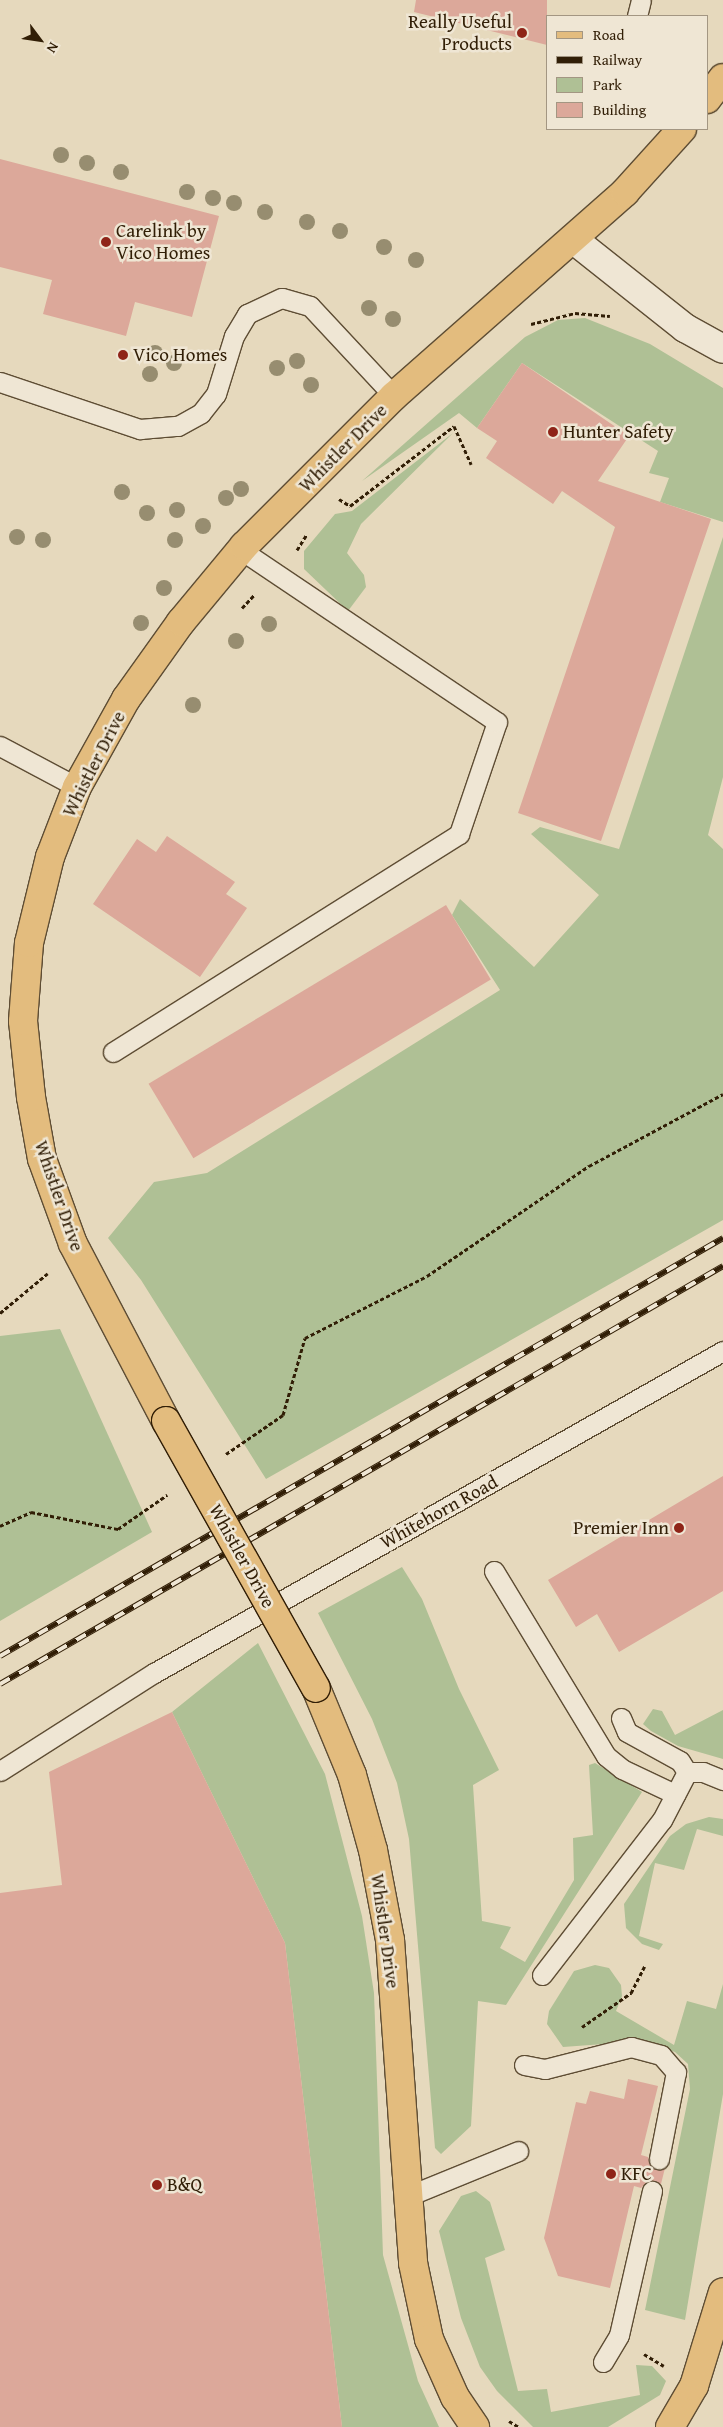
<!DOCTYPE html>
<style>
body{margin:0}
#map{position:relative;width:723px;height:2427px;overflow:hidden;background:#e6d9bd;font-family:"Gentium Book Plus",serif}
div>[style]{position:absolute}
[style*='--x']{left:calc(var(--x)*1px);top:calc(var(--y)*1px);width:calc(var(--w)*1px);rotate:calc(var(--a)*1deg)}
.green>*{inset:0;background:#afc095}
.building>*{inset:0;background:#dca89a;transform-origin:0 0}
.path>*{height:3px;margin-top:-1.5px;transform-origin:0;background:repeating-linear-gradient(90deg,#311e06 0 4px,transparent 0 6.5px)}
.roads{filter:drop-shadow(1px 0 #5e4d34) drop-shadow(-1px 0 #5e4d34) drop-shadow(0 1px #5e4d34) drop-shadow(0 -1px #5e4d34)}
.service>*{height:19px;margin:-9.5px;padding:0 9.5px;transform-origin:9.5px;border-radius:9.5px;background:#efe6d4}
.minor>*{height:28px;margin:-14px;padding:0 14px;transform-origin:14px;border-radius:14px;background:#efe6d4}
.primary>*{height:28px;margin:-14px;padding:0 14px;transform-origin:14px;border-radius:14px;background:#e3bc7e}
.rail>*{height:5.5px;margin-top:-2.75px;transform-origin:0;background:repeating-linear-gradient(90deg,#efe6d4 0 11px,#311e06 0 22px);box-sizing:border-box;border-block:1px solid #311e06}
.bridges{filter:drop-shadow(1px 0 #311e06) drop-shadow(-1px 0 #311e06) drop-shadow(0 1px #311e06) drop-shadow(0 -1px #311e06)}
.primary-bridge>*{height:28px;margin:-14px;padding:0 14px;transform-origin:14px;border-radius:14px;background:#e3bc7e}
.trees>*{width:16px;height:16px;margin:-8px;border-radius:50%;background:#978d70}
.dots>*{width:14px;height:14px;translate:-50% -50%;box-sizing:border-box;border:2px solid #efe6d4;border-radius:50%}
span{translate:-50% -50%;white-space:nowrap;text-align:center;line-height:1.15;-webkit-text-stroke:5px #efe6d4;paint-order:stroke}
.poi-label{font-size:19px;color:#311e06}
.right{translate:-100% -50%;text-align:right}
.left{translate:0 -50%;text-align:left}
.street-label{font-size:19px;color:#311e06}
.legend{position:absolute;left:546px;top:15px;width:162px;height:115px;box-sizing:border-box;background:#efe6d4;border:1px solid #a39682;margin:0;padding:6px 9px;list-style:none;font-size:15px;color:#311e06}
.legend li{display:flex;align-items:center;gap:10px;height:25px}
.legend b{width:25px;border:1px solid #a39682}
.north{position:absolute;left:15px;top:15px;width:50px;height:50px;-webkit-text-stroke:4px #efe6d4;paint-order:stroke;rotate:121deg;font-size:14px;font-weight:700;line-height:20px;text-align:center;color:#311e06}
.north::after{content:'';display:block;margin:auto;width:18px;height:22px;background:#311e06;clip-path:polygon(50% 0,100% 100%,50% 72%,0 100%)}
</style>
<div id="map">
<div class="green">
<div style="clip-path:polygon(585px 318px,650px 344px,723px 388px,723px 522px,660px 502px,669px 478px,649px 473px,658px 451px,522px 363px,477px 428px,459px 413px,362px 481px,525px 337px,558px 320px)"></div>
<div style="clip-path:polygon(453px 433px,361px 524px,347px 553px,364px 575px,366px 587px,348px 611px,304px 569px,304px 551px,335px 514px,352px 511px)"></div>
<div style="clip-path:polygon(723px 537px,723px 777px,708px 835px,723px 849px,723px 1220px,266px 1479px,141px 1280px,108px 1238px,154px 1182px,207px 1173px,500px 990px,452px 915px,460px 899px,534px 967px,599px 895px,531px 834px,540px 827px,619px 849px)"></div>
<div style="clip-path:polygon(60px 1329px,152px 1532px,0 1621px,0 1336px)"></div>
<div style="clip-path:polygon(402px 1567px,422px 1599px,459px 1689px,499px 1770px,473px 1785px,482px 1921px,511px 1927px,500px 1948px,525px 1962px,574px 1880px,573px 1838px,593px 1835px,589px 1765px,595px 1763px,642px 1792px,506px 2005px,478px 2001px,471px 2126px,441px 2154px,435px 2148px,409px 1839px,397px 1783px,372px 1719px,318px 1613px)"></div>
<div style="clip-path:polygon(258px 1643px,325px 1774px,362px 1916px,374px 1993px,383px 2255px,418px 2381px,439px 2427px,342px 2427px,285px 1943px,172px 1712px)"></div>
<div style="clip-path:polygon(653px 1709px,662px 1711px,675px 1735px,723px 1710px,723px 1759px,678px 1746px,651px 1731px,643px 1724px)"></div>
<div style="clip-path:polygon(709px 1817px,723px 1819px,723px 1836px,697px 1829px,684px 1870px,655px 1863px,639px 1936px,663px 1944px,659px 1950px,642px 1944px,626px 1928px,624px 1904px,670px 1836px,686px 1824px)"></div>
<div style="clip-path:polygon(595px 1965px,609px 1968px,621px 1985px,622px 1996px,616px 2011px,674px 2045px,687px 2001px,716px 2009px,723px 1984px,723px 2094px,685px 2320px,645px 2310px,690px 2089px,688px 2064px,675px 2052px,645px 2041px,563px 2047px,547px 2024px,549px 2011px,574px 1971px)"></div>
<div style="clip-path:polygon(476px 2191px,490px 2202px,505px 2250px,485px 2258px,518px 2391px,547px 2389px,551px 2412px,640px 2395px,636px 2365px,652px 2366px,666px 2381px,660px 2395px,608px 2427px,533px 2427px,497px 2391px,480px 2367px,461px 2318px,439px 2231px,461px 2196px)"></div>
</div>
<div class="building">
<div style="clip-path:polygon(416px 0,547px 0,547px 45px,414px 12px)"></div>
<div style="clip-path:polygon(0 159px,219px 216px,192px 317px,135px 302px,126px 336px,43px 314px,52px 280px,0 267px)"></div>
<div style="clip-path:polygon(522px 363px,629px 436px,598px 481px,711px 519px,601px 841px,518px 813px,615px 527px,562px 491px,553px 504px,486px 458px,497px 441px,477px 428px)"></div>
<div style="clip-path:polygon(167px 836px,235px 882px,226px 894px,247px 908px,200px 977px,93px 904px,137px 839px,156px 852px)"></div>
<div style="left:446px;top:905px;width:87px;height:347px;rotate:59deg"></div>
<div style="clip-path:polygon(723px 1476px,723px 1591px,619px 1652px,597px 1614px,576px 1627px,548px 1580px)"></div>
<div style="clip-path:polygon(172px 1712px,285px 1943px,342px 2427px,0 2427px,0 1893px,62px 1885px,49px 1772px)"></div>
<div style="clip-path:polygon(628px 2079px,658px 2086px,641px 2155px,648px 2157px,652px 2168px,665px 2168px,661px 2184px,649px 2180px,641px 2188px,634px 2186px,610px 2288px,558px 2276px,544px 2238px,576px 2102px,586px 2104px,590px 2091px,624px 2099px)"></div>
</div>
<div class="path">
<div style="--x:531;--y:324;--w:45;--a:-14"></div>
<div style="--x:575;--y:313;--w:35;--a:5"></div>
<div style="--x:339;--y:499;--w:13;--a:32"></div>
<div style="--x:350;--y:506;--w:131;--a:-37.6"></div>
<div style="--x:454;--y:426;--w:42;--a:65.9"></div>
<div style="--x:297;--y:550;--w:19;--a:-58"></div>
<div style="--x:242;--y:608;--w:19;--a:-47"></div>
<div style="--x:0;--y:1313;--w:62;--a:-39.8"></div>
<div style="--x:226;--y:1454;--w:69;--a:-34.4"></div>
<div style="--x:283;--y:1415;--w:80;--a:-74.1"></div>
<div style="--x:305;--y:1338;--w:137;--a:-26.9"></div>
<div style="--x:427;--y:1276;--w:196;--a:-34.2"></div>
<div style="--x:589;--y:1166;--w:152;--a:-28.2"></div>
<div style="--x:0;--y:1526;--w:34;--a:-24"></div>
<div style="--x:31;--y:1512;--w:89;--a:11.1"></div>
<div style="--x:118;--y:1529;--w:60;--a:-34.8"></div>
<div style="--x:582;--y:2027;--w:60;--a:-34.8"></div>
<div style="--x:631;--y:1993;--w:30;--a:-63"></div>
<div style="--x:644;--y:2354;--w:23;--a:31"></div>
<div style="--x:509;--y:2421;--w:12;--a:31"></div>
</div>
<div class="roads">
<div class="service">
<div style="--x:637;--y:16;--w:16;--a:-76"></div>
<div style="--x:0;--y:382;--w:148;--a:18.6"></div>
<div style="--x:140;--y:429;--w:38;--a:-5"></div>
<div style="--x:178;--y:426;--w:26;--a:-29"></div>
<div style="--x:201;--y:413;--w:24;--a:-52"></div>
<div style="--x:216;--y:394;--w:61;--a:-72.8"></div>
<div style="--x:234;--y:336;--w:26;--a:-59"></div>
<div style="--x:247;--y:314;--w:38;--a:-25"></div>
<div style="--x:282;--y:298;--w:29;--a:16"></div>
<div style="--x:310;--y:306;--w:123;--a:47"></div>
<div style="--x:0;--y:746;--w:87;--a:28"></div>
<div style="--x:113;--y:1052;--w:409;--a:-32.2"></div>
<div style="--x:459;--y:834;--w:118;--a:-71.3"></div>
<div style="--x:497;--y:722;--w:308;--a:-146.1"></div>
<div style="--x:494;--y:1571;--w:216;--a:58.8"></div>
<div style="--x:606;--y:1756;--w:21;--a:39"></div>
<div style="--x:622;--y:1769;--w:59;--a:25.3"></div>
<div style="--x:621;--y:1718;--w:15;--a:67"></div>
<div style="--x:627;--y:1732;--w:60;--a:28.7"></div>
<div style="--x:680;--y:1761;--w:13;--a:58"></div>
<div style="--x:0;--y:1771;--w:183;--a:-32.5"></div>
<div style="--x:154;--y:1673;--w:654;--a:-29.51"></div>
<div style="--x:542;--y:1975;--w:196;--a:-52.3"></div>
<div style="--x:662;--y:1820;--w:54;--a:-62.5"></div>
<div style="--x:687;--y:1772;--w:16;--a:0"></div>
<div style="--x:703;--y:1772;--w:22;--a:22"></div>
<div style="--x:524;--y:2065;--w:21;--a:11"></div>
<div style="--x:545;--y:2069;--w:89;--a:-14.3"></div>
<div style="--x:631;--y:2047;--w:31;--a:15"></div>
<div style="--x:661;--y:2055;--w:23;--a:49"></div>
<div style="--x:676;--y:2072;--w:89;--a:101.1"></div>
<div style="--x:408;--y:2196;--w:119;--a:-22.2"></div>
<div style="--x:603;--y:2362;--w:31;--a:-59"></div>
<div style="--x:619;--y:2335;--w:148;--a:-77.1"></div>
</div>
<div class="minor">
<div style="--x:574;--y:240;--w:142;--a:38.4"></div>
<div style="--x:685;--y:328;--w:43;--a:28.9"></div>
</div>
<div class="primary">
<div style="--x:707;--y:99;--w:26;--a:-53"></div>
<div style="--x:166;--y:1421;--w:200;--a:-117.7"></div>
<div style="--x:73;--y:1244;--w:90;--a:-110"></div>
<div style="--x:42;--y:1159;--w:63;--a:-100.1"></div>
<div style="--x:31;--y:1097;--w:76;--a:-96"></div>
<div style="--x:23;--y:1021;--w:78;--a:-85.6"></div>
<div style="--x:29;--y:943;--w:89;--a:-76.3"></div>
<div style="--x:50;--y:857;--w:75;--a:-68.9"></div>
<div style="--x:77;--y:787;--w:101;--a:-60.9"></div>
<div style="--x:126;--y:699;--w:95;--a:-54.5"></div>
<div style="--x:181;--y:622;--w:99;--a:-50.3"></div>
<div style="--x:244;--y:546;--w:212;--a:-45"></div>
<div style="--x:394;--y:396;--w:308;--a:-41.4"></div>
<div style="--x:625;--y:192;--w:85;--a:-47.9"></div>
<div style="--x:316;--y:1688;--w:94;--a:67.5"></div>
<div style="--x:352;--y:1775;--w:78;--a:74.4"></div>
<div style="--x:373;--y:1850;--w:92;--a:79.3"></div>
<div style="--x:390;--y:1940;--w:324;--a:85.9"></div>
<div style="--x:413;--y:2263;--w:78;--a:78.1"></div>
<div style="--x:429;--y:2339;--w:64;--a:65.9"></div>
<div style="--x:455;--y:2397;--w:36;--a:56"></div>
<div style="--x:670;--y:2427;--w:48;--a:-59.7"></div>
<div style="--x:694;--y:2386;--w:98;--a:-72.9"></div>
</div>
</div>
<div class="rail">
<div style="--x:0;--y:1656;--w:835;--a:-30.03"></div>
<div style="--x:0;--y:1684;--w:835;--a:-30.03"></div>
</div>
<div class="bridges">
<div class="primary-bridge">
<div style="--x:166;--y:1421;--w:306;--a:60.7"></div>
</div>
</div>
<div class="trees">
<div style="left:61px;top:155px"></div>
<div style="left:87px;top:163px"></div>
<div style="left:121px;top:172px"></div>
<div style="left:187px;top:192px"></div>
<div style="left:213px;top:198px"></div>
<div style="left:234px;top:203px"></div>
<div style="left:265px;top:212px"></div>
<div style="left:307px;top:222px"></div>
<div style="left:340px;top:231px"></div>
<div style="left:384px;top:247px"></div>
<div style="left:416px;top:260px"></div>
<div style="left:369px;top:308px"></div>
<div style="left:393px;top:319px"></div>
<div style="left:155px;top:353px"></div>
<div style="left:297px;top:361px"></div>
<div style="left:174px;top:363px"></div>
<div style="left:277px;top:368px"></div>
<div style="left:150px;top:374px"></div>
<div style="left:311px;top:385px"></div>
<div style="left:241px;top:489px"></div>
<div style="left:122px;top:492px"></div>
<div style="left:226px;top:498px"></div>
<div style="left:177px;top:510px"></div>
<div style="left:147px;top:513px"></div>
<div style="left:203px;top:526px"></div>
<div style="left:17px;top:537px"></div>
<div style="left:43px;top:540px"></div>
<div style="left:175px;top:540px"></div>
<div style="left:164px;top:588px"></div>
<div style="left:141px;top:623px"></div>
<div style="left:269px;top:624px"></div>
<div style="left:236px;top:641px"></div>
<div style="left:193px;top:705px"></div>
</div>
<div class="dots">
<div style="left:522px;top:33px;background:#8f2418"></div>
<div style="left:106px;top:242px;background:#8f2418"></div>
<div style="left:123px;top:355px;background:#8f2418"></div>
<div style="left:553px;top:432px;background:#8f2418"></div>
<div style="left:679px;top:1528px;background:#8f2418"></div>
<div style="left:611px;top:2174px;background:#8f2418"></div>
<div style="left:157px;top:2185px;background:#8f2418"></div>
</div>
<div class="poi-label">
<span class="right" style="left:512px;top:33px">Really Useful<br>Products</span>
<span class="left" style="left:116px;top:242px">Carelink by<br>Vico Homes</span>
<span class="left" style="left:133px;top:355px">Vico Homes</span>
<span class="left" style="left:563px;top:432px">Hunter Safety</span>
<span class="right" style="left:669px;top:1528px">Premier Inn</span>
<span class="left" style="left:621px;top:2174px">KFC</span>
<span class="left" style="left:167px;top:2185px">B&amp;Q</span>
</div>
<div class="street-label">
<span style="left:343px;top:448px;rotate:-45deg">Whistler Drive</span>
<span style="left:94px;top:764px;rotate:-63deg">Whistler Drive</span>
<span style="left:59px;top:1196px;rotate:71deg">Whistler Drive</span>
<span style="left:439px;top:1512px;rotate:-29deg">Whitehorn Road</span>
<span style="left:242px;top:1556px;rotate:61deg">Whistler Drive</span>
<span style="left:385px;top:1931px;rotate:82deg">Whistler Drive</span>
</div>
<ul class="legend">
<li><b style="height:6px;background:#e3bc7e"></b>Road</li>
<li><b style="height:6px;background:#311e06"></b>Railway</li>
<li><b style="height:14px;background:#afc095"></b>Park</li>
<li><b style="height:14px;background:#dca89a"></b>Building</li>
</ul>
<div class="north">N</div>
</div>
